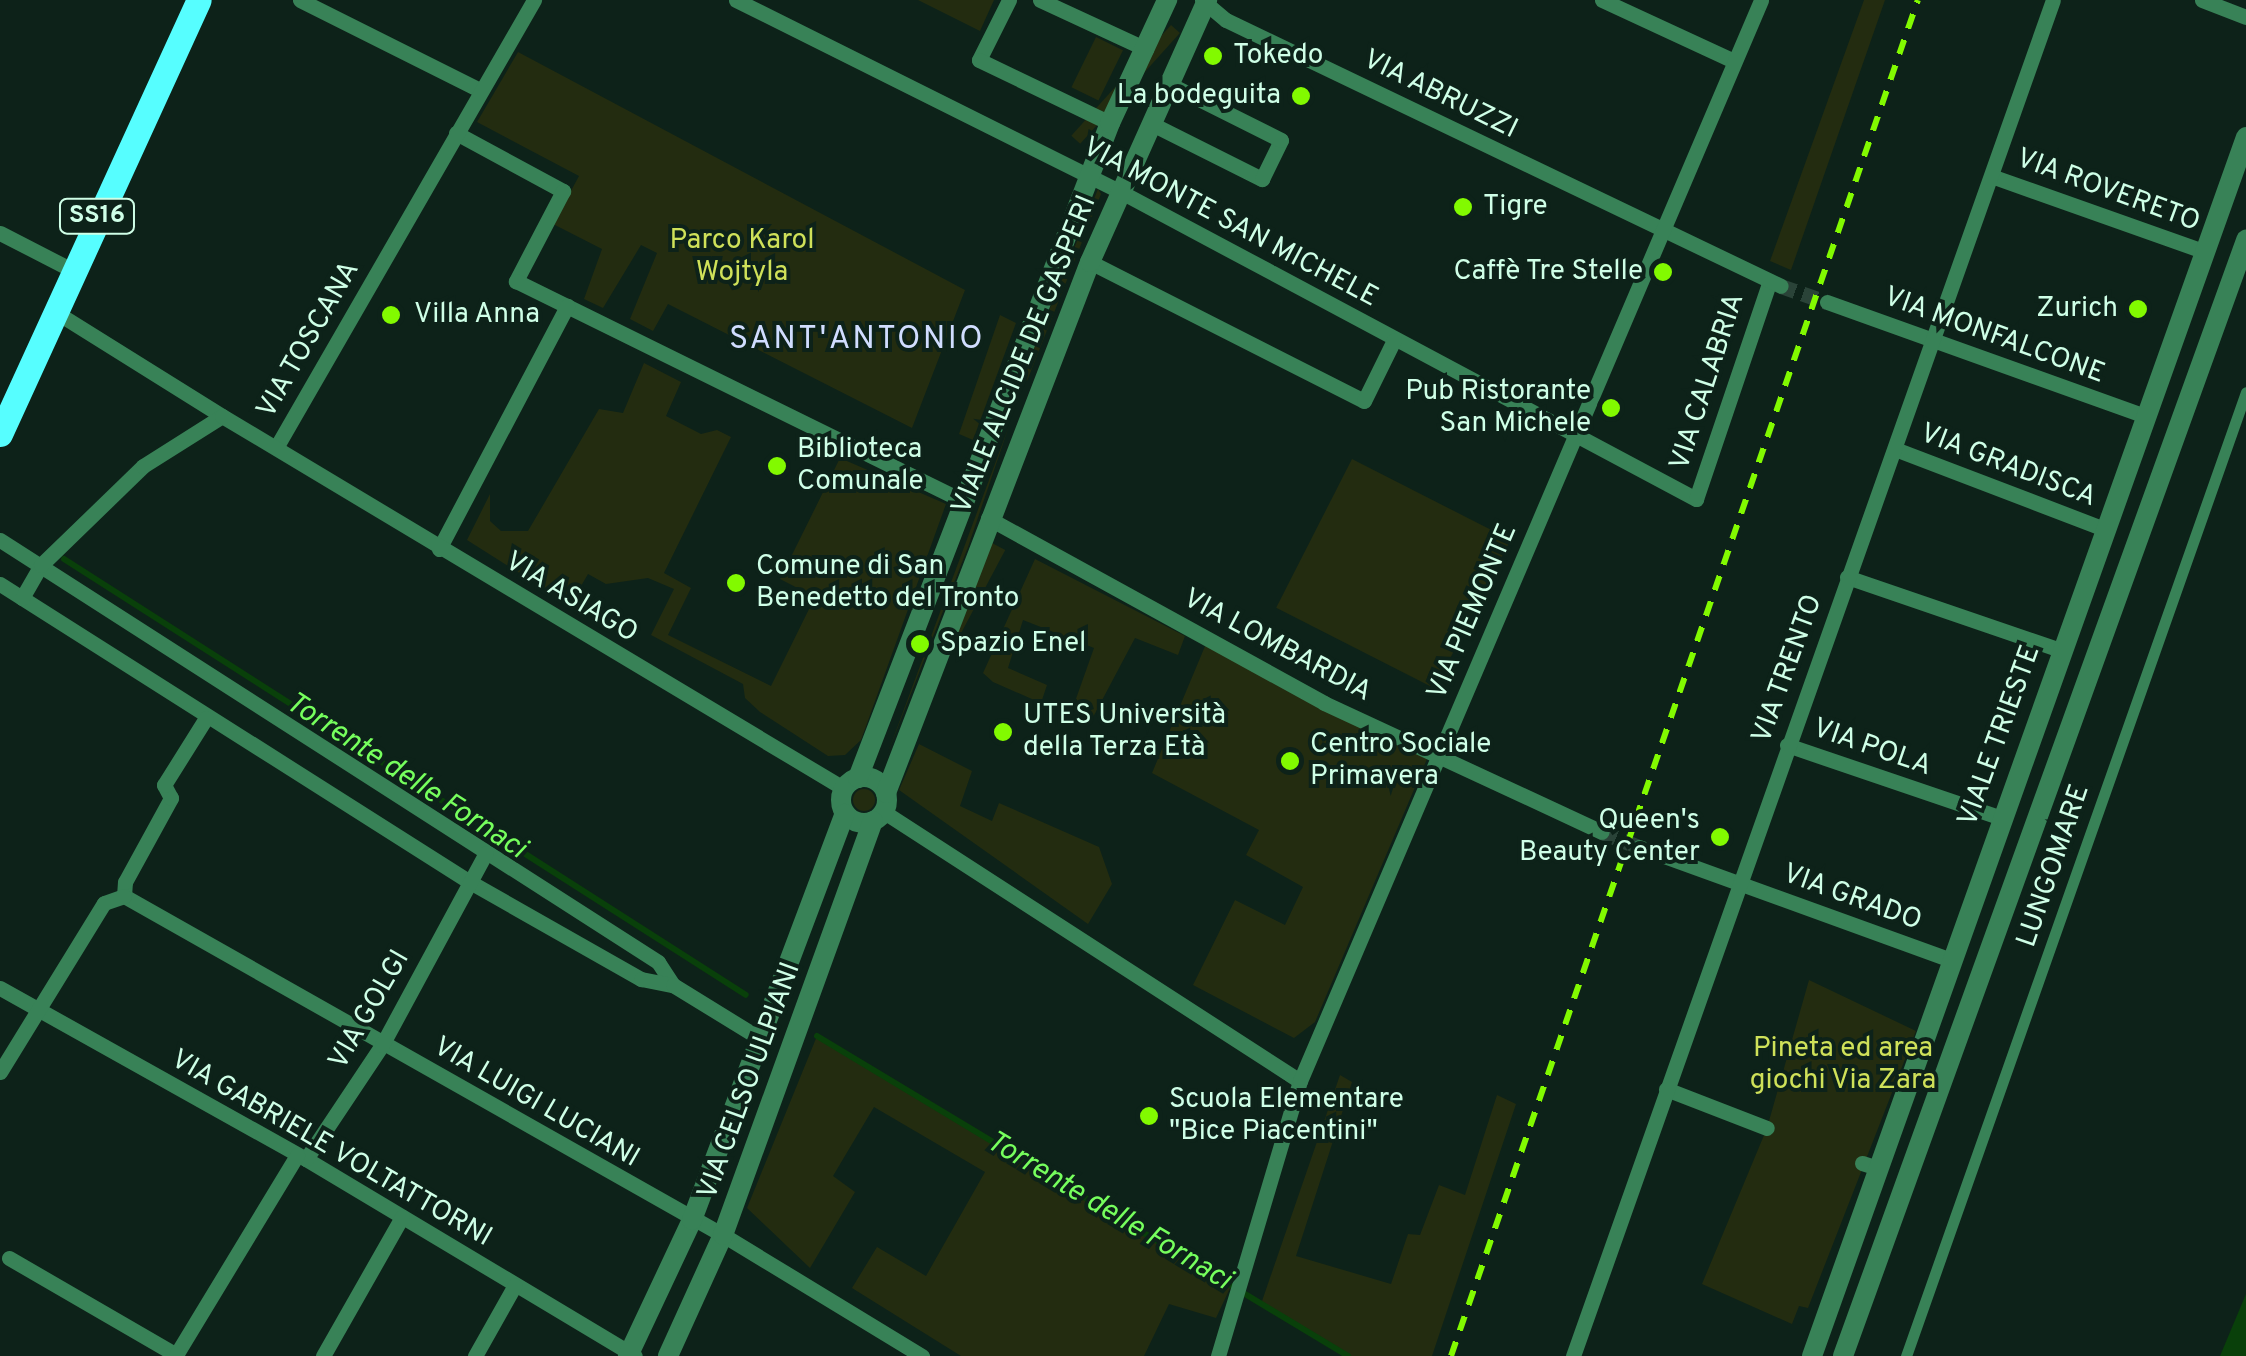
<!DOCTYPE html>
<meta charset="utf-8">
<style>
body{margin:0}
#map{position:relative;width:2246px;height:1356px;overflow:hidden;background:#0d2219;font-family:Overpass,sans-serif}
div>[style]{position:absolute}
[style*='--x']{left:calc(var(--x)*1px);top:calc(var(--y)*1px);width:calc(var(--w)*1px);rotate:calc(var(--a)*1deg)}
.green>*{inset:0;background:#232c10;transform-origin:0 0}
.round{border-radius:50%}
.water>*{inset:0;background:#09400a}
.stream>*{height:6px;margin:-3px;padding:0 3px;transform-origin:3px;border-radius:3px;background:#09400a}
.minor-tunnel>*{height:15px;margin-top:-7.5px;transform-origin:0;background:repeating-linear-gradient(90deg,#2a4338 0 15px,transparent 0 23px)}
.pedestrian>*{height:11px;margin:-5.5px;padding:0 5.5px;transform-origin:5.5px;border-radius:5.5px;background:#388257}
.minor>*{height:15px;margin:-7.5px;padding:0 7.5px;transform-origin:7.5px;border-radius:7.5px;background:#388257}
.tertiary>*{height:20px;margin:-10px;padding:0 10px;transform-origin:10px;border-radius:10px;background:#388257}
.tertiary>.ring{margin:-10px;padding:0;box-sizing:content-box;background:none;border:20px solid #388257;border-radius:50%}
.primary>*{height:25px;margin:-12.5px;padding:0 12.5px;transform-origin:12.5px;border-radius:12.5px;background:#56feff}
.rail>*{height:6px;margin-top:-3px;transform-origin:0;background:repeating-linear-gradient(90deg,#82fa00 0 15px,transparent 0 27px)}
.dots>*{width:28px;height:28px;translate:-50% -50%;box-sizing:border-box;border:5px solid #0d2219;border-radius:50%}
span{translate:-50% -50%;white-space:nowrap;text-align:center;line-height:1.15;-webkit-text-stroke:8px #0d2219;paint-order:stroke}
.shield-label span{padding:2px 8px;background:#0d2219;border:2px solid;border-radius:8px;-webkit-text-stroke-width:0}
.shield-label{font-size:25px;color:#cfffe7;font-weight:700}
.poi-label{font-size:28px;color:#cfffe7}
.left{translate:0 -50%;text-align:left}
.right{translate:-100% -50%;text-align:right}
.street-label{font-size:28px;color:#cfffe7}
.park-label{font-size:28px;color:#cfe159}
.water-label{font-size:30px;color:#76ff5d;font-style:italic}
.quarter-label{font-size:32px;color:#d1ddff;letter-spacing:2.5px}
</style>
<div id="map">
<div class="green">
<div style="clip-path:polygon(918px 0,994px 0,980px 31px)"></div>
<div style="clip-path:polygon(1864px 0,1885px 0,1791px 270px,1770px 261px)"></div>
<div style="left:1171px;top:25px;width:12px;height:149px;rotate:42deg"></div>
<div style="left:1096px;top:37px;width:30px;height:56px;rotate:26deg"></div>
<div style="clip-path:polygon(518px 52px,965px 290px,912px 428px,668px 304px,653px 331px,630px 319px,657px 253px,641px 245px,603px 308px,584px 299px,602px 249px,553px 224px,579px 176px,477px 122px)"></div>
<div style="clip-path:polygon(1098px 189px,1101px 194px,1027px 381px,1023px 375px)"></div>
<div style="clip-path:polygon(1000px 315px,1016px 323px,973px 440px,959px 434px)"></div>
<div style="clip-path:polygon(644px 363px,681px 382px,666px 416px,701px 434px,717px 430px,731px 437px,664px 573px,691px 588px,668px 635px,771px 686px,815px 597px,780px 579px,840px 458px,946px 504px,861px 740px,845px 755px,828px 756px,760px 712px,745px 698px,743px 684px,651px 635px,674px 589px,648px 578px,606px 584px,588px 574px,570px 605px,467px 540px,490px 494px,490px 521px,501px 531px,528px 531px,599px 409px,623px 413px)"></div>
<div style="clip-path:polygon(1009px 426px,968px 547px,887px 755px)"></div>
<div style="left:1352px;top:459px;width:178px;height:167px;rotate:27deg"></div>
<div style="left:992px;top:543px;width:15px;height:101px;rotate:28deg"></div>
<div style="clip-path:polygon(1035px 559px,1185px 636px,1178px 655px,1135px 638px,1091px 721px,1072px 710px,1094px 648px,1023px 620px,1008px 668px,1047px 685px,1041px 703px,993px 682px,983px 673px)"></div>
<div style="clip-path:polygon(1208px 639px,1427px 759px,1315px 1022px,1294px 1038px,1193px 985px,1235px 900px,1285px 925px,1303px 887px,1246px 855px,1259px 830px,1152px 773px)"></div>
<div style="clip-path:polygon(919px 744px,972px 771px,960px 806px,992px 821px,999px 803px,1099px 847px,1112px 884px,1088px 924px,899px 790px)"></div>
<div class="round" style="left:853px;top:789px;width:22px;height:22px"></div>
<div style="clip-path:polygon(1809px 980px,1916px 1031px,1808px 1308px,1799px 1306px,1792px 1324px,1702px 1284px,1767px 1128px)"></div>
<div style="clip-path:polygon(817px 1036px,1231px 1286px,1216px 1318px,1169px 1304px,1144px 1356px,961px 1356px,852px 1288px,877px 1247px,926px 1276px,985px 1172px,874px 1107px,833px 1176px,855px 1192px,810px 1268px,747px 1208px)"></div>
<div style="clip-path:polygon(1340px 1075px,1352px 1082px,1296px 1256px,1391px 1284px,1408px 1234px,1420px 1235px,1439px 1185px,1465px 1195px,1497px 1095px,1516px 1104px,1432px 1356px,1348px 1356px,1261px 1304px)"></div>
</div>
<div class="water">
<div style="clip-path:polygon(2246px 1294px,2246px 1356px,2220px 1356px)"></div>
</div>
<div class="stream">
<div style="--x:64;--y:559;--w:809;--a:32.59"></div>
<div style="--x:817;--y:1036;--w:620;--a:31.07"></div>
</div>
<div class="minor-tunnel">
<div style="--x:1781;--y:286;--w:49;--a:19.2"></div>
<div style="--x:1602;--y:832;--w:40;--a:22"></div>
</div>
<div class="pedestrian">
<div style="--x:1906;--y:1356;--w:1022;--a:-70.57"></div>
</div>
<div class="minor">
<div style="--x:300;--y:0;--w:201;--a:26.6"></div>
<div style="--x:736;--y:0;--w:430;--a:26.5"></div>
<div style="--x:1121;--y:192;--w:652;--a:28.1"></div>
<div style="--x:1696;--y:499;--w:230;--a:-71.3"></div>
<div style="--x:1009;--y:0;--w:67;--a:116.6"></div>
<div style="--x:979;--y:60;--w:145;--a:25.7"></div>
<div style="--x:1040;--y:0;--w:117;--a:24.8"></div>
<div style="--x:1202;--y:0;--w:31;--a:40"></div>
<div style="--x:1226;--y:20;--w:615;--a:25.61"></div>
<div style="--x:1602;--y:0;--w:145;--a:24.8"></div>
<div style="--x:2202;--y:0;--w:47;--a:21.1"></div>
<div style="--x:1154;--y:125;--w:121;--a:26.6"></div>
<div style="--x:1262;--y:179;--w:43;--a:-64"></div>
<div style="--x:1281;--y:140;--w:123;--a:-153.4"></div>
<div style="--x:456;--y:133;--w:122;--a:28.5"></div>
<div style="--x:563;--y:191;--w:102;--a:117.6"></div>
<div style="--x:516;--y:281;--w:499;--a:26.2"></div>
<div style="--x:1994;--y:177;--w:225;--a:19.5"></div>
<div style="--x:0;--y:233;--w:81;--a:27.2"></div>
<div style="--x:1090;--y:262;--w:307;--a:26.9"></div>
<div style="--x:1364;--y:401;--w:68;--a:-63.8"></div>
<div style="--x:1827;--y:302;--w:338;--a:19.7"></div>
<div style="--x:54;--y:311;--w:198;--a:32"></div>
<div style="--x:277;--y:446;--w:515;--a:-60.05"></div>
<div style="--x:1895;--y:449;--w:224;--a:20.9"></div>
<div style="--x:988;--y:518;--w:384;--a:28.8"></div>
<div style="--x:1324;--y:703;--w:306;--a:24.9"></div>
<div style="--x:0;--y:540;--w:782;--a:32.67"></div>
<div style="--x:658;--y:962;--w:27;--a:57"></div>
<div style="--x:439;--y:549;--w:275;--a:-62.2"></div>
<div style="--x:1847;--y:577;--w:225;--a:18.9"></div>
<div style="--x:0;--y:584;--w:557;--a:32.38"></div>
<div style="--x:470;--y:882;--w:197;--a:29.6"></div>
<div style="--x:641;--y:979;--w:33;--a:11"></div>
<div style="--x:673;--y:985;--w:101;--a:31.6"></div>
<div style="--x:22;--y:598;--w:38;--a:-60"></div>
<div style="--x:41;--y:565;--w:142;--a:-44.1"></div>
<div style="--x:143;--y:466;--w:93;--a:-32.3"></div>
<div style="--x:222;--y:416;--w:724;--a:30.92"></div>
<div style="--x:1787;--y:745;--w:224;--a:18.8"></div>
<div style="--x:884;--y:812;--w:495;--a:32.9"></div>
<div style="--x:1639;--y:847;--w:330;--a:19.9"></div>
<div style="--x:124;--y:896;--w:688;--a:29.51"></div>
<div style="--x:723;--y:1235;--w:233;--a:31.3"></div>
<div style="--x:124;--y:896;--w:14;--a:-86"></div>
<div style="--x:125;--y:882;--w:96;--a:-61.3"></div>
<div style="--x:171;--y:798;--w:15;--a:-118"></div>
<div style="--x:164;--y:785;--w:79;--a:-57.9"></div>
<div style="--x:0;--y:988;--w:351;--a:29.2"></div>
<div style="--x:306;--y:1159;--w:383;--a:30.9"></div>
<div style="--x:0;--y:1072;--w:198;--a:-58.4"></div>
<div style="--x:104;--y:903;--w:21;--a:-19"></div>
<div style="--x:1666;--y:1089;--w:108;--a:21.1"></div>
<div style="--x:306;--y:1159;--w:137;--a:-56.3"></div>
<div style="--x:382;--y:1045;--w:218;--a:-61.6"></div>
<div style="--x:1862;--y:1163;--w:16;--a:18"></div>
<div style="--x:9;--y:1258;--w:193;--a:30.1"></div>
<div style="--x:176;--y:1355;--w:234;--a:-58.8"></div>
<div style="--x:323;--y:1356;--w:160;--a:-60.4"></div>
<div style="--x:475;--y:1356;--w:81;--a:-60.6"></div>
<div style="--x:1218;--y:1356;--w:287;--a:-73.4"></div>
<div style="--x:1300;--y:1081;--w:1175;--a:-66.9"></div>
<div style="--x:1573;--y:1356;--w:1438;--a:-70.51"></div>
</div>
<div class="tertiary">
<div class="ring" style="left:841px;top:777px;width:26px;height:26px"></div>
<div style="--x:858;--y:778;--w:702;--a:-68.96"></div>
<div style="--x:1110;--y:123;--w:136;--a:-65.1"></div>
<div style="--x:886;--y:793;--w:569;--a:-68.98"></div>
<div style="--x:1090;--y:262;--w:287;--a:-65.9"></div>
<div style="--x:628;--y:1356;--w:150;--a:-64.8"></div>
<div style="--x:692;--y:1220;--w:434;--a:-69.4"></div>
<div style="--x:668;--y:1356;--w:133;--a:-65.6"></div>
<div style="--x:723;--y:1235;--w:440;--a:-70.1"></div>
<div style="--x:1812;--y:1356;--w:1294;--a:-70.4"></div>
<div style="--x:1843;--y:1356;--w:1187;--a:-70.14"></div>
</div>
<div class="primary">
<div style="--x:0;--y:434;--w:477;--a:-65.4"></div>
</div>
<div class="rail">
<div style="--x:1451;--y:1356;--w:1434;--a:-71"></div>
</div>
<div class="dots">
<div style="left:1213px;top:56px;background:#82fa00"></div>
<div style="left:1301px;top:96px;background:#82fa00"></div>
<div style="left:1463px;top:207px;background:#82fa00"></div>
<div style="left:1663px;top:272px;background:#82fa00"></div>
<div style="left:2138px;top:309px;background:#82fa00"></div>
<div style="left:391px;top:315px;background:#82fa00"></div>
<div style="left:1611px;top:408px;background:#82fa00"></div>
<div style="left:777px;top:466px;background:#82fa00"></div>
<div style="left:736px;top:583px;background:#82fa00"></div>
<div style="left:920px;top:644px;background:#82fa00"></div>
<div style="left:1003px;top:732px;background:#82fa00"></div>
<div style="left:1290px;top:761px;background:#82fa00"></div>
<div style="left:1720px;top:837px;background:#82fa00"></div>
<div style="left:1149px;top:1116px;background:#82fa00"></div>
</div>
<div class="shield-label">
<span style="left:97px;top:216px">SS16</span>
</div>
<div class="poi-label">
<span class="left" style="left:1233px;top:56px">Tokedo</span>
<span class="right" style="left:1281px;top:96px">La bodeguita</span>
<span class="left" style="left:1483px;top:207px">Tigre</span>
<span class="right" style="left:1643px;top:272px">Caffè Tre Stelle</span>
<span class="right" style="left:2118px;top:309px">Zurich</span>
<span class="left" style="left:414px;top:315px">Villa Anna</span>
<span class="right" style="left:1591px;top:408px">Pub Ristorante<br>San Michele</span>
<span class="left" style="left:797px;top:466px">Biblioteca<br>Comunale</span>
<span class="left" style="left:756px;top:583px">Comune di San<br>Benedetto del Tronto</span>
<span class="left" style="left:940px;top:644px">Spazio Enel</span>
<span class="left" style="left:1023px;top:732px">UTES Università<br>della Terza Età</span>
<span class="left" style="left:1310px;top:761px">Centro Sociale<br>Primavera</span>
<span class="right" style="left:1700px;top:837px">Queen's<br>Beauty Center</span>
<span class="left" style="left:1169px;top:1116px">Scuola Elementare<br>"Bice Piacentini"</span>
</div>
<div class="street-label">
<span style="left:1440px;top:95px;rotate:26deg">VIA ABRUZZI</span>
<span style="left:2108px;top:191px;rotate:20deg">VIA ROVERETO</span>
<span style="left:1230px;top:223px;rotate:28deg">VIA MONTE SAN MICHELE</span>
<span style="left:1994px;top:336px;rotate:20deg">VIA MONFALCONE</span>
<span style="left:309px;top:340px;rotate:-60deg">VIA TOSCANA</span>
<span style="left:1025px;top:355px;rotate:-68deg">VIALE ALCIDE DE GASPERI</span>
<span style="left:1708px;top:382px;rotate:-72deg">VIA CALABRIA</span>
<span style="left:2008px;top:466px;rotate:21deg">VIA GRADISCA</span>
<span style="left:571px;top:598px;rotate:31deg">VIA ASIAGO</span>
<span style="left:1473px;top:612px;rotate:-67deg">VIA PIEMONTE</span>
<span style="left:1277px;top:646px;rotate:28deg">VIA LOMBARDIA</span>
<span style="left:1788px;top:669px;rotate:-70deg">VIA TRENTO</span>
<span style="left:2000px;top:736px;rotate:-70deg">VIALE TRIESTE</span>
<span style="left:1872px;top:748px;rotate:19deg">VIA POLA</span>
<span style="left:2054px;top:866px;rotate:-71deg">LUNGOMARE</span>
<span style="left:1852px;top:898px;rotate:20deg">VIA GRADO</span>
<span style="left:370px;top:1010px;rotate:-60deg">VIA GOLGI</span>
<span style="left:750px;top:1081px;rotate:-70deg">VIA CELSO ULPIANI</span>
<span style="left:536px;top:1103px;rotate:30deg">VIA LUIGI LUCIANI</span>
<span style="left:331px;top:1149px;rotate:30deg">VIA GABRIELE VOLTATTORNI</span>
</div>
<div class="park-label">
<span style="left:742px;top:257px">Parco Karol<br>Wojtyla</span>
<span style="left:1843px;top:1065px">Pineta ed area<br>giochi Via Zara</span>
</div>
<div class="water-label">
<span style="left:405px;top:777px;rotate:33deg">Torrente delle Fornaci</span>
<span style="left:1108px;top:1212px;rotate:31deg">Torrente delle Fornaci</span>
</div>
<div class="quarter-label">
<span style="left:857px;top:340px">SANT'ANTONIO</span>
</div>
</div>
